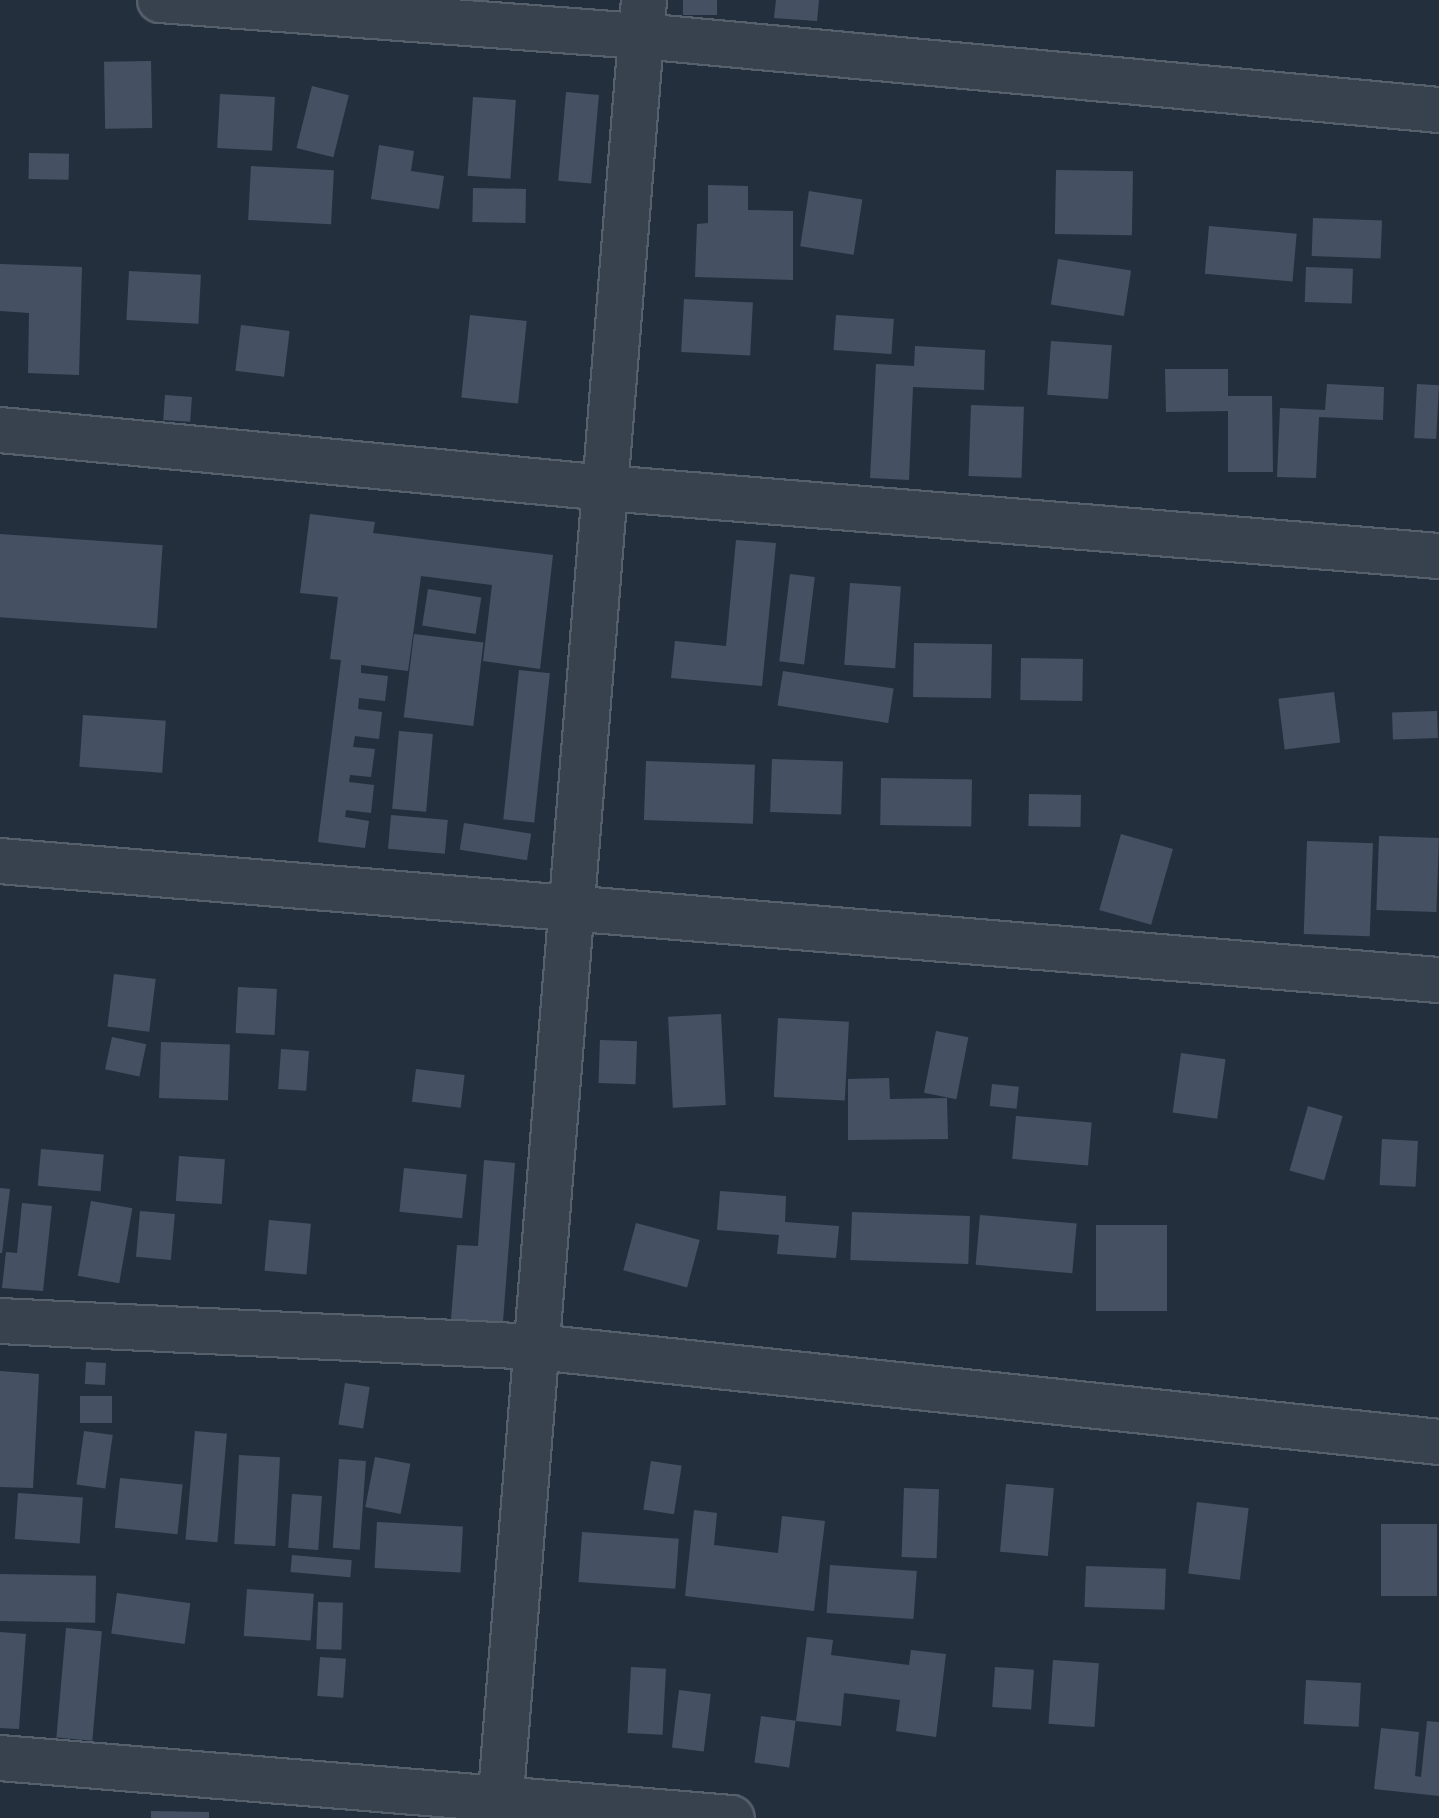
<!DOCTYPE html>
<style>
body{margin:0}
#map{position:relative;width:1439px;height:1818px;overflow:hidden;background:#242f3e;font-family:Raleway,sans-serif}
div>[style]{position:absolute}
[style*='--x']{left:calc(var(--x)*1px);top:calc(var(--y)*1px);width:calc(var(--w)*1px);rotate:calc(var(--a)*1deg)}
.building>*{inset:0;background:#455162;transform-origin:0 0}
.roads{filter:drop-shadow(2px 0 #565f6c) drop-shadow(-2px 0 #565f6c) drop-shadow(0 2px #565f6c) drop-shadow(0 -2px #565f6c)}
.minor>*{height:44px;margin:-22px;padding:0 22px;transform-origin:22px;border-radius:22px;background:#38414e}
.tertiary>*{height:44px;margin:-22px;padding:0 22px;transform-origin:22px;border-radius:22px;background:#38414e}
span{translate:-50% -50%;white-space:nowrap;text-align:center;line-height:1.15;-webkit-text-stroke:7px #1d2633;paint-order:stroke}
</style>
<div id="map">
<div class="building">
<div style="left:683px;top:0;width:34px;height:15px"></div>
<div style="clip-path:polygon(776px 0,819px 0,817px 21px,774px 18px)"></div>
<div style="left:151px;top:61px;width:67px;height:47px;rotate:89deg"></div>
<div style="left:312px;top:86px;width:38px;height:64px;rotate:14deg"></div>
<div style="left:566px;top:92px;width:33px;height:89px;rotate:5deg"></div>
<div style="left:220px;top:94px;width:55px;height:54px;rotate:3deg"></div>
<div style="left:473px;top:97px;width:43px;height:79px;rotate:4deg"></div>
<div style="clip-path:polygon(379px 145px,414px 151px,411px 171px,444px 176px,439px 209px,371px 199px)"></div>
<div style="left:29px;top:153px;width:40px;height:26px;rotate:1deg"></div>
<div style="left:251px;top:166px;width:83px;height:54px;rotate:3deg"></div>
<div style="left:1056px;top:170px;width:77px;height:64px;rotate:1deg"></div>
<div style="clip-path:polygon(708px 185px,748px 186px,748px 210px,793px 211px,793px 280px,695px 277px,697px 224px,708px 223px)"></div>
<div style="left:473px;top:188px;width:53px;height:34px;rotate:1deg"></div>
<div style="left:809px;top:191px;width:54px;height:56px;rotate:9deg"></div>
<div style="left:1313px;top:218px;width:69px;height:38px;rotate:2deg"></div>
<div style="left:1209px;top:226px;width:88px;height:48px;rotate:5deg"></div>
<div style="left:1058px;top:259px;width:74px;height:46px;rotate:9deg"></div>
<div style="clip-path:polygon(0 264px,82px 267px,79px 375px,28px 373px,29px 313px,0 311px)"></div>
<div style="left:1306px;top:267px;width:47px;height:35px;rotate:2deg"></div>
<div style="left:129px;top:271px;width:72px;height:49px;rotate:3deg"></div>
<div style="left:684px;top:299px;width:69px;height:53px;rotate:3deg"></div>
<div style="left:470px;top:315px;width:57px;height:83px;rotate:6deg"></div>
<div style="left:836px;top:315px;width:58px;height:35px;rotate:4deg"></div>
<div style="left:241px;top:325px;width:49px;height:46px;rotate:7deg"></div>
<div style="left:1051px;top:341px;width:61px;height:54px;rotate:4deg"></div>
<div style="clip-path:polygon(915px 346px,985px 350px,984px 390px,913px 387px,909px 480px,870px 478px,876px 364px,914px 366px)"></div>
<div style="clip-path:polygon(1165px 369px,1228px 369px,1228px 396px,1272px 396px,1273px 472px,1228px 472px,1228px 411px,1166px 412px)"></div>
<div style="clip-path:polygon(1327px 384px,1384px 387px,1383px 420px,1319px 417px,1316px 478px,1277px 477px,1280px 408px,1325px 410px)"></div>
<div style="left:1417px;top:384px;width:22px;height:54px;rotate:3deg"></div>
<div style="left:165px;top:395px;width:27px;height:25px;rotate:4deg"></div>
<div style="left:971px;top:405px;width:53px;height:71px;rotate:2deg"></div>
<div style="clip-path:polygon(310px 514px,375px 522px,373px 533px,553px 555px,540px 669px,483px 661px,492px 585px,421px 576px,408px 671px,361px 665px,361px 673px,388px 676px,385px 701px,359px 698px,358px 709px,382px 712px,379px 739px,355px 736px,353px 747px,375px 749px,371px 777px,350px 775px,349px 782px,374px 785px,371px 813px,346px 810px,345px 817px,369px 821px,365px 848px,318px 842px,341px 660px,330px 659px,338px 597px,300px 593px)"></div>
<div style="left:0;top:534px;width:163px;height:83px;rotate:4deg"></div>
<div style="clip-path:polygon(736px 540px,776px 543px,762px 686px,671px 678px,675px 641px,726px 646px)"></div>
<div style="left:790px;top:574px;width:25px;height:88px;rotate:7deg"></div>
<div style="left:850px;top:583px;width:51px;height:82px;rotate:4deg"></div>
<div style="left:428px;top:589px;width:54px;height:37px;rotate:9deg"></div>
<div style="left:414px;top:634px;width:70px;height:84px;rotate:7deg"></div>
<div style="left:914px;top:643px;width:78px;height:54px;rotate:1deg"></div>
<div style="left:1021px;top:658px;width:62px;height:42px;rotate:1deg"></div>
<div style="left:519px;top:670px;width:31px;height:150px;rotate:6deg"></div>
<div style="left:783px;top:671px;width:112px;height:35px;rotate:9deg"></div>
<div style="left:1334px;top:692px;width:51px;height:56px;rotate:83deg"></div>
<div style="left:1437px;top:711px;width:27px;height:45px;rotate:88deg"></div>
<div style="left:83px;top:715px;width:83px;height:52px;rotate:4deg"></div>
<div style="left:399px;top:731px;width:34px;height:78px;rotate:5deg"></div>
<div style="left:772px;top:759px;width:71px;height:53px;rotate:2deg"></div>
<div style="left:646px;top:761px;width:109px;height:59px;rotate:2deg"></div>
<div style="left:881px;top:778px;width:91px;height:47px;rotate:1deg"></div>
<div style="left:1029px;top:794px;width:52px;height:32px;rotate:1deg"></div>
<div style="left:391px;top:815px;width:57px;height:34px;rotate:5deg"></div>
<div style="left:464px;top:823px;width:68px;height:27px;rotate:9deg"></div>
<div style="left:1121px;top:834px;width:54px;height:79px;rotate:16deg"></div>
<div style="left:1379px;top:836px;width:60px;height:74px;rotate:2deg"></div>
<div style="left:1307px;top:841px;width:66px;height:93px;rotate:2deg"></div>
<div style="left:114px;top:974px;width:42px;height:53px;rotate:7deg"></div>
<div style="left:238px;top:987px;width:39px;height:46px;rotate:3deg"></div>
<div style="left:721px;top:1014px;width:91px;height:53px;rotate:87deg"></div>
<div style="left:778px;top:1018px;width:71px;height:79px;rotate:3deg"></div>
<div style="left:936px;top:1031px;width:33px;height:63px;rotate:11deg"></div>
<div style="left:112px;top:1037px;width:35px;height:33px;rotate:12deg"></div>
<div style="left:600px;top:1040px;width:37px;height:43px;rotate:2deg"></div>
<div style="left:161px;top:1042px;width:69px;height:56px;rotate:2deg"></div>
<div style="left:281px;top:1049px;width:28px;height:40px;rotate:4deg"></div>
<div style="left:1181px;top:1053px;width:45px;height:60px;rotate:8deg"></div>
<div style="left:416px;top:1069px;width:49px;height:33px;rotate:7deg"></div>
<div style="clip-path:polygon(889px 1078px,890px 1099px,947px 1098px,948px 1139px,848px 1140px,848px 1079px)"></div>
<div style="left:992px;top:1084px;width:27px;height:22px;rotate:6deg"></div>
<div style="left:1308px;top:1106px;width:36px;height:67px;rotate:16deg"></div>
<div style="left:1016px;top:1116px;width:76px;height:43px;rotate:5deg"></div>
<div style="left:1382px;top:1139px;width:36px;height:46px;rotate:3deg"></div>
<div style="left:41px;top:1149px;width:63px;height:37px;rotate:5deg"></div>
<div style="left:179px;top:1156px;width:46px;height:45px;rotate:4deg"></div>
<div style="clip-path:polygon(484px 1160px,515px 1163px,502px 1335px,450px 1331px,457px 1245px,478px 1246px)"></div>
<div style="left:404px;top:1168px;width:63px;height:44px;rotate:6deg"></div>
<div style="clip-path:polygon(0 1188px,10px 1189px,2px 1253px,0 1253px)"></div>
<div style="clip-path:polygon(720px 1191px,786px 1196px,785px 1222px,839px 1226px,836px 1258px,777px 1254px,779px 1235px,717px 1230px)"></div>
<div style="left:91px;top:1201px;width:42px;height:76px;rotate:10deg"></div>
<div style="clip-path:polygon(22px 1203px,52px 1206px,43px 1291px,2px 1288px,6px 1252px,17px 1253px)"></div>
<div style="left:140px;top:1211px;width:35px;height:46px;rotate:5deg"></div>
<div style="left:852px;top:1212px;width:118px;height:48px;rotate:2deg"></div>
<div style="left:980px;top:1215px;width:97px;height:50px;rotate:5deg"></div>
<div style="left:269px;top:1220px;width:42px;height:51px;rotate:5deg"></div>
<div style="left:636px;top:1223px;width:66px;height:49px;rotate:15deg"></div>
<div style="left:1096px;top:1225px;width:71px;height:86px"></div>
<div style="left:86px;top:1362px;width:20px;height:22px;rotate:3deg"></div>
<div style="clip-path:polygon(0 1371px,39px 1374px,33px 1488px,0 1487px)"></div>
<div style="left:345px;top:1383px;width:25px;height:42px;rotate:9deg"></div>
<div style="left:80px;top:1396px;width:32px;height:27px"></div>
<div style="left:84px;top:1431px;width:29px;height:54px;rotate:8deg"></div>
<div style="left:195px;top:1431px;width:32px;height:109px;rotate:5deg"></div>
<div style="left:239px;top:1455px;width:41px;height:89px;rotate:3deg"></div>
<div style="left:375px;top:1457px;width:36px;height:51px;rotate:11deg"></div>
<div style="left:339px;top:1459px;width:27px;height:89px;rotate:4deg"></div>
<div style="left:651px;top:1461px;width:31px;height:49px;rotate:9deg"></div>
<div style="left:120px;top:1478px;width:63px;height:50px;rotate:6deg"></div>
<div style="left:1006px;top:1484px;width:48px;height:68px;rotate:5deg"></div>
<div style="left:904px;top:1488px;width:35px;height:69px;rotate:2deg"></div>
<div style="left:18px;top:1493px;width:65px;height:46px;rotate:4deg"></div>
<div style="left:292px;top:1494px;width:30px;height:54px;rotate:4deg"></div>
<div style="left:1197px;top:1502px;width:52px;height:72px;rotate:7deg"></div>
<div style="clip-path:polygon(694px 1510px,717px 1513px,714px 1545px,778px 1553px,782px 1516px,825px 1521px,814px 1611px,685px 1596px)"></div>
<div style="left:377px;top:1522px;width:86px;height:46px;rotate:3deg"></div>
<div style="left:1381px;top:1524px;width:56px;height:72px"></div>
<div style="left:582px;top:1532px;width:97px;height:50px;rotate:4deg"></div>
<div style="left:292px;top:1555px;width:60px;height:17px;rotate:5deg"></div>
<div style="left:830px;top:1565px;width:87px;height:48px;rotate:4deg"></div>
<div style="left:1086px;top:1566px;width:80px;height:41px;rotate:2deg"></div>
<div style="left:0;top:1574px;width:96px;height:47px;rotate:1deg"></div>
<div style="left:247px;top:1589px;width:67px;height:47px;rotate:4deg"></div>
<div style="left:117px;top:1593px;width:74px;height:41px;rotate:8deg"></div>
<div style="left:318px;top:1602px;width:25px;height:47px;rotate:2deg"></div>
<div style="left:66px;top:1628px;width:36px;height:110px;rotate:5deg"></div>
<div style="clip-path:polygon(0 1632px,26px 1634px,19px 1729px,0 1728px)"></div>
<div style="clip-path:polygon(807px 1637px,833px 1640px,831px 1655px,909px 1665px,911px 1650px,946px 1654px,936px 1737px,896px 1731px,900px 1700px,844px 1693px,841px 1726px,796px 1721px)"></div>
<div style="left:320px;top:1657px;width:26px;height:39px;rotate:4deg"></div>
<div style="left:1053px;top:1660px;width:46px;height:64px;rotate:4deg"></div>
<div style="left:631px;top:1667px;width:35px;height:66px;rotate:3deg"></div>
<div style="left:995px;top:1667px;width:39px;height:40px;rotate:4deg"></div>
<div style="left:1306px;top:1680px;width:55px;height:44px;rotate:3deg"></div>
<div style="left:679px;top:1690px;width:32px;height:58px;rotate:7deg"></div>
<div style="left:761px;top:1716px;width:35px;height:47px;rotate:8deg"></div>
<div style="clip-path:polygon(1427px 1721px,1439px 1722px,1439px 1796px,1374px 1789px,1381px 1728px,1419px 1732px,1415px 1776px,1421px 1777px)"></div>
<div style="clip-path:polygon(151px 1811px,209px 1812px,209px 1818px,151px 1818px)"></div>
</div>
<div class="roads">
<div class="minor">
<div style="--x:160;--y:0;--w:482;--a:4.3"></div>
<div style="--x:641;--y:36;--w:801;--a:5.3"></div>
<div style="--x:0;--y:430;--w:609;--a:5.47"></div>
<div style="--x:606;--y:488;--w:836;--a:4.67"></div>
<div style="--x:0;--y:861;--w:1444;--a:4.73"></div>
<div style="--x:0;--y:1321;--w:538;--a:2.77"></div>
<div style="--x:537;--y:1347;--w:907;--a:6.01"></div>
<div style="--x:0;--y:1758;--w:734;--a:4.69"></div>
</div>
<div class="tertiary">
<div style="--x:499;--y:1818;--w:1824;--a:-85.44"></div>
</div>
</div>
</div>
